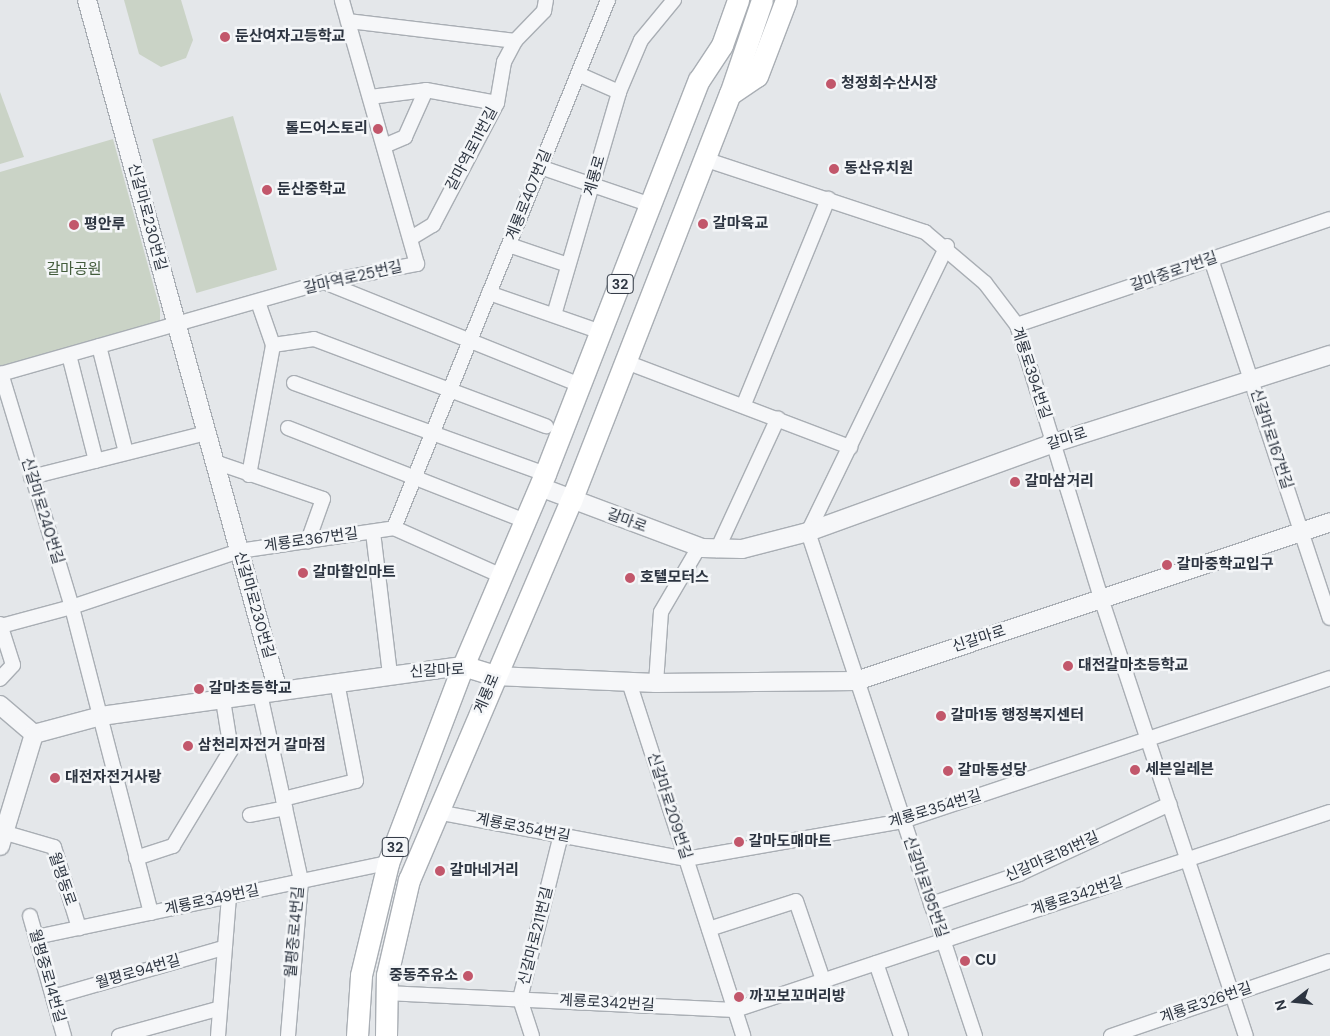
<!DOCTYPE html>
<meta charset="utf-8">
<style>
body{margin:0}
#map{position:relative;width:1330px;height:1036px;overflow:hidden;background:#e4e7ea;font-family:"DM Sans","Noto Sans KR",sans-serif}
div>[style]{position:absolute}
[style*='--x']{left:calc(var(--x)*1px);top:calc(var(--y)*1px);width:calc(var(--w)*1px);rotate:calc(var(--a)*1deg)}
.green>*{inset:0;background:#cad3c6;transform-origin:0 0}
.roads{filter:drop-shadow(1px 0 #a9aeb4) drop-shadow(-1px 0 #a9aeb4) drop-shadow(0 1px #a9aeb4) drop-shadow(0 -1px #a9aeb4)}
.minor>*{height:14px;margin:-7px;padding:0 7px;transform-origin:7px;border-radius:7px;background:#f6f7f9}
.tertiary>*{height:18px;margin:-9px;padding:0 9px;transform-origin:9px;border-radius:9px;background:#f6f7f9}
.secondary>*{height:20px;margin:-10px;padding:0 10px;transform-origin:10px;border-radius:10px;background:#fff}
.primary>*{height:21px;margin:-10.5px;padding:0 10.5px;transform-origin:10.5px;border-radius:10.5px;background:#fff}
.dots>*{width:14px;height:14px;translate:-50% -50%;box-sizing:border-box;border:2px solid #f4f6f8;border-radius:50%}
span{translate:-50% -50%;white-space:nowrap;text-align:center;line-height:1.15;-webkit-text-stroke:5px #f4f6f8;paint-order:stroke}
.shield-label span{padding:1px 4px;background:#f4f6f8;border:1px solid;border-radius:4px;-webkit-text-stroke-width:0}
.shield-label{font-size:14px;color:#2d3541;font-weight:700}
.poi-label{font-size:15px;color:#2d3541;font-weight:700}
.left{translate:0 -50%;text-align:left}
.right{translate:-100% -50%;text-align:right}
.street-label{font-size:15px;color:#2d3541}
.park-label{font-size:15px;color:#435c3c}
.north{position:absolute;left:1270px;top:976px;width:50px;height:50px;-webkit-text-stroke:4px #f4f6f8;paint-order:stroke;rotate:254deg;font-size:14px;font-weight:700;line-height:20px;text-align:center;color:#2d3541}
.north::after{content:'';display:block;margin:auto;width:18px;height:22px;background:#2d3541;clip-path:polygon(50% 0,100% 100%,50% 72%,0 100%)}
</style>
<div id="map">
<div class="green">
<div style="clip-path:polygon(124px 0,181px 0,193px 40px,186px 58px,161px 67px,139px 54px)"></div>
<div style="clip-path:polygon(0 92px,24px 157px,0 164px)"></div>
<div style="left:233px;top:116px;width:160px;height:84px;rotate:74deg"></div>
<div style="clip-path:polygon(113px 139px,160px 309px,160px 321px,0 367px,0 172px)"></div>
</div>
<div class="roads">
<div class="minor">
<div style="--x:348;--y:21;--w:168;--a:6.8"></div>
<div style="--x:578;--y:74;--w:45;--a:23.7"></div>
<div style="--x:370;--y:97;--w:56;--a:-7.1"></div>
<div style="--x:426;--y:90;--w:72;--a:10.4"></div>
<div style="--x:384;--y:146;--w:23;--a:-23"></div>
<div style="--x:405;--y:137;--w:51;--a:-65.9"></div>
<div style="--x:704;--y:159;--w:233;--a:18.3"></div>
<div style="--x:925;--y:232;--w:79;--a:40.4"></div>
<div style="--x:985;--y:283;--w:53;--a:52.7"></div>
<div style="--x:1017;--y:325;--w:286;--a:72.9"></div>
<div style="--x:1101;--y:598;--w:461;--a:71.7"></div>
<div style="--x:540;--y:167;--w:117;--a:18.9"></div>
<div style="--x:411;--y:238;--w:26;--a:-31"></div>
<div style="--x:433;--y:225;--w:138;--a:-62.3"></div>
<div style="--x:497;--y:103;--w:42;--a:-80.3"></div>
<div style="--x:504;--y:62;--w:24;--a:-62"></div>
<div style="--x:515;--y:41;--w:42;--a:-46"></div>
<div style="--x:544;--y:11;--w:11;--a:-80"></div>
<div style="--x:509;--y:245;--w:62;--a:18.7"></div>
<div style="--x:947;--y:246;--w:318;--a:115.9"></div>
<div style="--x:808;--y:532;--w:531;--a:71.67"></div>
<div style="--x:1211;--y:259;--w:378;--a:71.7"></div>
<div style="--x:324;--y:282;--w:276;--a:21.9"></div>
<div style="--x:489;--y:293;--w:119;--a:19.2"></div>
<div style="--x:554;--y:315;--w:232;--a:-73.7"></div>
<div style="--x:619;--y:92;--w:56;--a:-67.1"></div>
<div style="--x:641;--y:40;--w:52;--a:-50.5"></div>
<div style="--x:1017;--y:325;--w:330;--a:-18.7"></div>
<div style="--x:273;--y:345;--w:41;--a:-8.3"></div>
<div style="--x:314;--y:339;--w:248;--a:20.6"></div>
<div style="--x:99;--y:346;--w:110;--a:75.8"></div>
<div style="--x:69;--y:355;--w:109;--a:75.7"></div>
<div style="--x:626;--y:362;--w:240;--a:20.8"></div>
<div style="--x:294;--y:383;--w:267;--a:19.9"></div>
<div style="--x:744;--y:404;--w:222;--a:-67.7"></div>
<div style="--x:288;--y:428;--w:255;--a:21.4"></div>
<div style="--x:215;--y:462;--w:114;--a:18.9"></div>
<div style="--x:323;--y:499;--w:45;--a:109.7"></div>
<div style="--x:249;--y:475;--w:132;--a:-79.5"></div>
<div style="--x:273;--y:345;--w:46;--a:-109.2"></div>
<div style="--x:31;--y:477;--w:180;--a:-14.1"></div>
<div style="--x:394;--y:528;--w:570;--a:-67.94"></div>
<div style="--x:373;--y:532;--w:143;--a:83.2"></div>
<div style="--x:717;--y:550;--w:145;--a:-65.2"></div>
<div style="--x:0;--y:624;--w:43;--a:72.4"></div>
<div style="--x:13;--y:665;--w:19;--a:133"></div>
<div style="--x:1;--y:626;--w:73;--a:-15"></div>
<div style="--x:72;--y:607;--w:176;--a:-18.5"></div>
<div style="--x:239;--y:551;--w:157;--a:-8.4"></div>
<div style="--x:394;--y:528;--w:118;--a:24"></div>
<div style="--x:629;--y:682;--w:372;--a:72.1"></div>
<div style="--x:656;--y:683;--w:71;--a:-86"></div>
<div style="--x:661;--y:612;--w:75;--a:-59.7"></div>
<div style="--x:260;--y:694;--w:191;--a:77.6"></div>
<div style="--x:301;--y:881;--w:156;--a:94.8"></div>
<div style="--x:283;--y:799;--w:75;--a:-13.9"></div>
<div style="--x:356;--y:781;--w:101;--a:-100.9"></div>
<div style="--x:437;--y:812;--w:253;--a:10.7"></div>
<div style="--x:686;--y:859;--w:220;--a:-9.9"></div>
<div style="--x:903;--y:821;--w:450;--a:-18.5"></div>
<div style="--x:250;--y:815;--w:36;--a:-11"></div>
<div style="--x:6;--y:833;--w:50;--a:16.3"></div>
<div style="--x:54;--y:847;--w:85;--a:72.8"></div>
<div style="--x:136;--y:858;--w:39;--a:-18"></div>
<div style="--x:173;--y:846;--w:112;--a:-58.9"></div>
<div style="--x:231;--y:750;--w:51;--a:-99.1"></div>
<div style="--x:931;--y:904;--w:93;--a:-18.8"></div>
<div style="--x:1019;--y:874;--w:166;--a:-24.9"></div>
<div style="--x:151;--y:913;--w:316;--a:-104.5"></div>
<div style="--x:72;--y:607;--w:244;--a:-106.9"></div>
<div style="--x:1;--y:374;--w:336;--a:-15.9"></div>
<div style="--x:324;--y:282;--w:95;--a:-11"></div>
<div style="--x:417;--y:264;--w:274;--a:-105.9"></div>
<div style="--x:30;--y:916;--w:125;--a:74.2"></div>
<div style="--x:709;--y:929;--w:91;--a:-17.8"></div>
<div style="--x:796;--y:901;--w:83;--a:71.1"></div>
<div style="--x:36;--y:937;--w:360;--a:-11.9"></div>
<div style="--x:876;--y:963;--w:77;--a:71.1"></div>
<div style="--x:386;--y:993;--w:349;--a:2.8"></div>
<div style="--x:735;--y:1010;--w:627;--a:-18.41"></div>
<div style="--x:53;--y:997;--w:177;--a:-16.1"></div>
<div style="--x:119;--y:1036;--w:102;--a:-15.4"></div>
<div style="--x:218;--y:1036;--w:140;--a:-85.5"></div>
<div style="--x:532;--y:1036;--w:39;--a:-108"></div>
<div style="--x:520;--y:999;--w:169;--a:-76"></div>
<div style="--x:1111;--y:1036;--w:231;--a:-18.9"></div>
</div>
<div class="tertiary">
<div style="--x:87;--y:0;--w:717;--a:74.55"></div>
<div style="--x:540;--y:487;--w:173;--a:20.6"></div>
<div style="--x:702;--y:548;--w:40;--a:1.4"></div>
<div style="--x:742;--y:549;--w:68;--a:-14.4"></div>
<div style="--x:808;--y:532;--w:262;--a:-19.9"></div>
<div style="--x:1054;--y:443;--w:290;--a:-17.7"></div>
<div style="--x:495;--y:676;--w:161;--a:2.5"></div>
<div style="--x:656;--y:683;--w:200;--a:-0.6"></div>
<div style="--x:856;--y:681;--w:500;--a:-18.5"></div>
<div style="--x:0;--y:705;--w:45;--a:40.5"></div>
<div style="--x:34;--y:734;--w:69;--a:-15"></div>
<div style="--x:101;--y:716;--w:365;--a:-7.9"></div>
<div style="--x:0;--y:846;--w:117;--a:-73.1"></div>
</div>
<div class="secondary">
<div style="--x:463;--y:666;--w:34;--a:17"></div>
</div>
<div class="primary">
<div style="--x:730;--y:94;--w:32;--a:-34"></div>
<div style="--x:757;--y:76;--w:81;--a:-69.1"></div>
<div style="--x:357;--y:1036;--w:61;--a:-86.2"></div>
<div style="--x:361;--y:975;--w:115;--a:-76.4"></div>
<div style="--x:388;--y:863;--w:211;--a:-69.2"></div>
<div style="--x:463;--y:666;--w:209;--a:-66.9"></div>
<div style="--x:545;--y:474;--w:423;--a:-68.7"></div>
<div style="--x:699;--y:80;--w:42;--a:-56.7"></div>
<div style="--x:722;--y:45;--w:48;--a:-70.4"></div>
<div style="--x:386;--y:1036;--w:61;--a:-89.1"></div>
<div style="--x:387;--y:975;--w:98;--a:-77"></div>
<div style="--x:409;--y:880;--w:412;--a:-66.9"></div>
<div style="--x:571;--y:501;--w:437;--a:-68.7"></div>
<div style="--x:730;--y:94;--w:99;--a:-71.2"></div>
</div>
</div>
<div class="dots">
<div style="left:225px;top:37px;background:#c2576b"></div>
<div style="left:831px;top:84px;background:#c2576b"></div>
<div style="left:378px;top:129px;background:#c2576b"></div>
<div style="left:834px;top:169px;background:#c2576b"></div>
<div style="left:267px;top:190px;background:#c2576b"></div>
<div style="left:703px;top:224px;background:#c2576b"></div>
<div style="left:74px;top:225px;background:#c2576b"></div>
<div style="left:1015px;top:482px;background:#c2576b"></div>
<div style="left:1167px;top:565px;background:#c2576b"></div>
<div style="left:303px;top:573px;background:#c2576b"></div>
<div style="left:630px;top:578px;background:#c2576b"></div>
<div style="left:1068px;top:666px;background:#c2576b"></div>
<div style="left:199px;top:689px;background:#c2576b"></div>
<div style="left:941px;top:716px;background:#c2576b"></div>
<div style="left:188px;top:746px;background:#c2576b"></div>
<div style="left:1135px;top:770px;background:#c2576b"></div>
<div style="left:948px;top:771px;background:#c2576b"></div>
<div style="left:55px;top:778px;background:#c2576b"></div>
<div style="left:739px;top:842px;background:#c2576b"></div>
<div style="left:440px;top:871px;background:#c2576b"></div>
<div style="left:965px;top:961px;background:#c2576b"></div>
<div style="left:468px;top:976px;background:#c2576b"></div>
<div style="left:739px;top:997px;background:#c2576b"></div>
</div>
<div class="shield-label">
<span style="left:620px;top:284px">32</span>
<span style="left:395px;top:847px">32</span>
</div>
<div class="poi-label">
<span class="left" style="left:235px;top:37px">둔산여자고등학교</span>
<span class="left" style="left:841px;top:84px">청정회수산시장</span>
<span class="right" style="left:368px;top:129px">톨드어스토리</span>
<span class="left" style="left:844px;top:169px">동산유치원</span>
<span class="left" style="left:277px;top:190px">둔산중학교</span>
<span class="left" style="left:713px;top:224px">갈마육교</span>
<span class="left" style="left:84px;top:225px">평안루</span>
<span class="left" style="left:1025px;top:482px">갈마삼거리</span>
<span class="left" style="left:1177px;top:565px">갈마중학교입구</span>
<span class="left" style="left:313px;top:573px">갈마할인마트</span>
<span class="left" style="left:640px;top:578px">호텔모터스</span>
<span class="left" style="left:1078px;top:666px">대전갈마초등학교</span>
<span class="left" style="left:209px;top:689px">갈마초등학교</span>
<span class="left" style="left:951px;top:716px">갈마1동 행정복지센터</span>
<span class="left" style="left:198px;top:746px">삼천리자전거 갈마점</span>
<span class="left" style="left:1145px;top:770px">세븐일레븐</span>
<span class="left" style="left:958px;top:771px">갈마동성당</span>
<span class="left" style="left:65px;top:778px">대전자전거사랑</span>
<span class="left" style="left:749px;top:842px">갈마도매마트</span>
<span class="left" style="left:450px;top:871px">갈마네거리</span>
<span class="left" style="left:975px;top:961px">CU</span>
<span class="right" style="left:458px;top:976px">중동주유소</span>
<span class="left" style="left:749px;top:997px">까꼬보꼬머리방</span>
</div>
<div class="street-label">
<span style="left:472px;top:149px;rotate:-62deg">갈마역로11번길</span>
<span style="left:595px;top:176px;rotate:-74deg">계룡로</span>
<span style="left:529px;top:195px;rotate:-68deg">계룡로407번길</span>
<span style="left:147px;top:217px;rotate:75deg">신갈마로230번길</span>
<span style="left:1174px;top:272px;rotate:-19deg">갈마중로7번길</span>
<span style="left:353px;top:278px;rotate:-13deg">갈마역로25번길</span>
<span style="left:1031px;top:373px;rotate:72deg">계룡로394번길</span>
<span style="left:1067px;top:439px;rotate:-18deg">갈마로</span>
<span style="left:1271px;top:439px;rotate:72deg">신갈마로167번길</span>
<span style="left:42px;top:511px;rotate:73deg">신갈마로240번길</span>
<span style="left:627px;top:521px;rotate:20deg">갈마로</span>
<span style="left:311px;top:540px;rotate:-8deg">계룡로367번길</span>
<span style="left:254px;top:605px;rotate:74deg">신갈마로230번길</span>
<span style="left:979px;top:639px;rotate:-18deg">신갈마로</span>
<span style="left:437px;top:671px;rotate:-3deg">신갈마로</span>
<span style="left:487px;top:694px;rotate:-67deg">계룡로</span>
<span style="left:669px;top:806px;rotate:72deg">신갈마로209번길</span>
<span style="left:935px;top:809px;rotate:-17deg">계룡로354번길</span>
<span style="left:523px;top:828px;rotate:11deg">계룡로354번길</span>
<span style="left:1052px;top:857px;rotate:-24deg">신갈마로181번길</span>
<span style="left:62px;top:879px;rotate:71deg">월평동로</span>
<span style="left:925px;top:887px;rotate:71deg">신갈마로195번길</span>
<span style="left:1077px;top:896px;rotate:-18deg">계룡로342번길</span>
<span style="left:212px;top:900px;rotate:-12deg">계룡로349번길</span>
<span style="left:295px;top:932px;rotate:-85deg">월평중로4번길</span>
<span style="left:536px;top:936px;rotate:-76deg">신갈마로211번길</span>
<span style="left:138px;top:972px;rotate:-16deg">월평로94번길</span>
<span style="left:47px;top:976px;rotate:74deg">월평중로14번길</span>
<span style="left:607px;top:1003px;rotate:3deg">계룡로342번길</span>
<span style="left:1206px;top:1003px;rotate:-19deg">계룡로326번길</span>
</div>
<div class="park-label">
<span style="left:74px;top:270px">갈마공원</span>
</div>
<div class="north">N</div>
</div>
